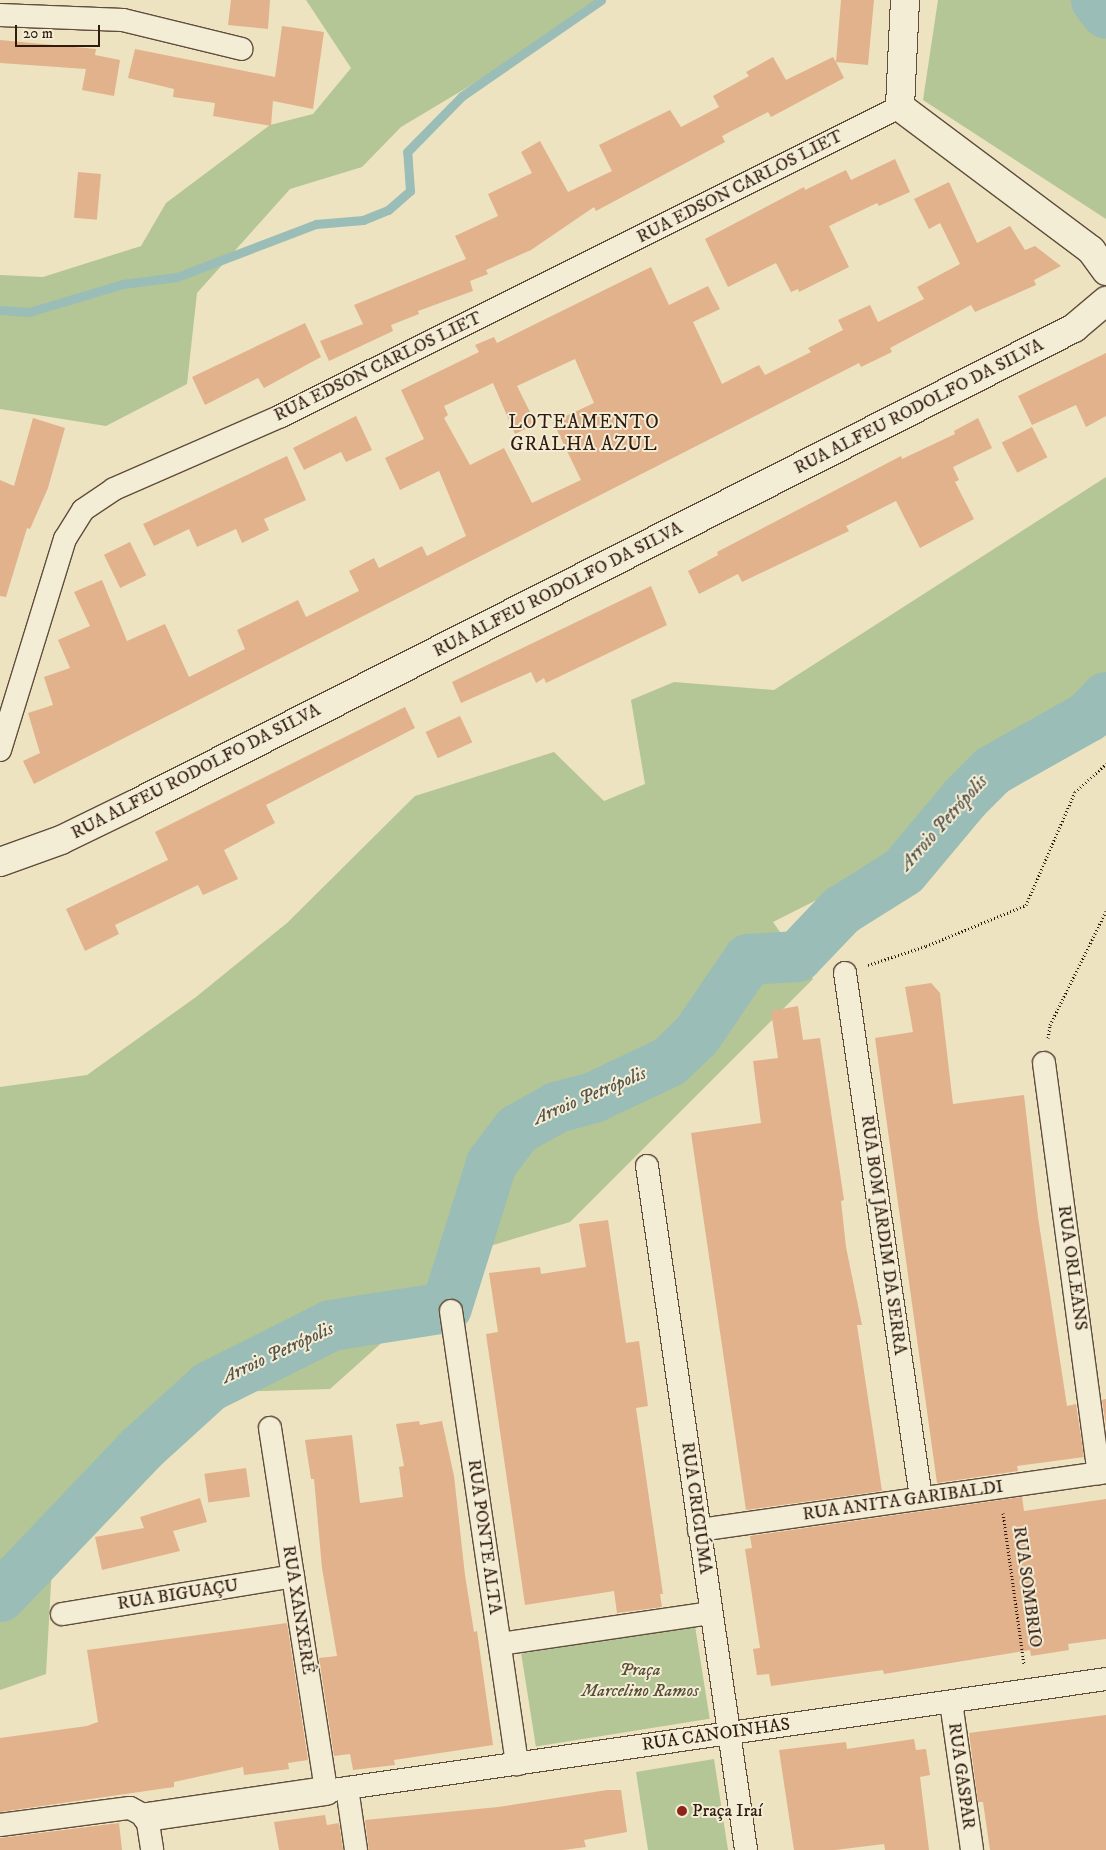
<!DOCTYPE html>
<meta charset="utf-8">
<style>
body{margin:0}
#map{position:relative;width:1106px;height:1850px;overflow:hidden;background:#eee3c0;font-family:"IM FELL DW Pica",serif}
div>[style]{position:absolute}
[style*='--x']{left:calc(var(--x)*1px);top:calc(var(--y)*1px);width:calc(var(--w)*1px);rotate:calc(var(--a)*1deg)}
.green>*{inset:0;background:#b4c596;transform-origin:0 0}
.stream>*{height:9px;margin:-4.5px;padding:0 4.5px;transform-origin:4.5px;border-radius:4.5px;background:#9abdb7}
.river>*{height:51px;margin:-25.5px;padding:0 25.5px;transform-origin:25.5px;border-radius:25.5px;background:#9abdb7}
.building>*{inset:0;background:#e1b28b;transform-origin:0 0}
.path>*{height:3px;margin-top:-1.5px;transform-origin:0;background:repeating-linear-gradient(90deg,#301b10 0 1px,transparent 0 3.5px)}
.roads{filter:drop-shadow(1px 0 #604d3c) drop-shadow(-1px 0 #604d3c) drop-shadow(0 1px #604d3c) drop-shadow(0 -1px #604d3c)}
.street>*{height:22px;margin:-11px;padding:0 11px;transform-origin:11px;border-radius:11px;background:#f4edd6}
.secondary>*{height:28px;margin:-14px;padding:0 14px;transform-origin:14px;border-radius:14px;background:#f4edd6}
.dots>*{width:14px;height:14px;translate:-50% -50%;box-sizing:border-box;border:2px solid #f4edd6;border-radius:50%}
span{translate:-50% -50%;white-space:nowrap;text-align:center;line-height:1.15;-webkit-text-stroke:4px #f4edd6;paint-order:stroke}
.street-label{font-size:18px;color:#301b10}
.park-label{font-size:18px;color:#584e38;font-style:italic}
.poi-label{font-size:18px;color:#301b10}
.left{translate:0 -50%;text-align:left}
.neighbourhood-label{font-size:19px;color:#301b10;letter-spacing:1px}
.water-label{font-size:19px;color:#55544a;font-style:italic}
.scale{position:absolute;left:15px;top:25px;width:85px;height:22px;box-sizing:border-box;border:2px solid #301b10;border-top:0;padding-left:6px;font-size:15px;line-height:18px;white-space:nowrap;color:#301b10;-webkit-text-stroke:4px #f4edd6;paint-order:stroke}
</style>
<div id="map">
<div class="green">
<div style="clip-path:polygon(306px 0,602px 0,585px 17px,401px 127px,362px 167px,290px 189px,197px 293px,187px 384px,106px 426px,0 409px,0 275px,43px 277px,141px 246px,166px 203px,270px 125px,313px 114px,351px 68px)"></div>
<div style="clip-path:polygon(938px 0,1079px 0,1106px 22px,1106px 219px,923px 100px)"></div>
<div style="clip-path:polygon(1106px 477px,1106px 675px,1034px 739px,981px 763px,894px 861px,773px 922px,813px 979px,570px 1222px,490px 1246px,330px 1389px,225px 1392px,52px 1566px,46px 1674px,0 1690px,0 1087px,87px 1075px,196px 997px,287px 923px,415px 796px,554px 752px,604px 801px,645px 784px,631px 700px,674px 682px,774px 690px)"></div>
<div style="left:695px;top:1626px;width:94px;height:176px;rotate:81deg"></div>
<div style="clip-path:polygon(714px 1759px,728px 1850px,648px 1850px,636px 1772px)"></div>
</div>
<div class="stream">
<div style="--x:0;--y:310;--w:29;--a:4"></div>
<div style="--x:29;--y:312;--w:98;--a:-16.6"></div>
<div style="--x:123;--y:284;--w:54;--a:-7.4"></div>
<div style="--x:177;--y:277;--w:149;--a:-20.9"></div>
<div style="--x:316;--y:224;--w:47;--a:-4.9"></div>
<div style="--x:363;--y:220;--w:27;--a:-22"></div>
<div style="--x:388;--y:210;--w:29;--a:-41"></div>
<div style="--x:410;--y:191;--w:39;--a:-94"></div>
<div style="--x:407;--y:152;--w:78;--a:-45.5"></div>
<div style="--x:462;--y:96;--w:169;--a:-34.6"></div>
</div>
<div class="river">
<div style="--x:1096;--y:0;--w:16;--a:52"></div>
<div style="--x:0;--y:1596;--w:206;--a:-46.4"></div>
<div style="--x:142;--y:1447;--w:91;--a:-42.3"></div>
<div style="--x:209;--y:1386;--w:136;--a:-26.6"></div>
<div style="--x:331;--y:1325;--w:116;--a:-8.9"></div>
<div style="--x:446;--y:1307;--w:151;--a:-72.6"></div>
<div style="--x:491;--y:1163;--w:43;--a:-52.6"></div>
<div style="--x:517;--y:1129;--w:45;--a:-29.4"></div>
<div style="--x:556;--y:1107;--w:38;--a:-15"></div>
<div style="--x:593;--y:1097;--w:84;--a:-25.3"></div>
<div style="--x:669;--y:1061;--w:37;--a:-44"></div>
<div style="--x:696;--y:1035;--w:92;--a:-55.6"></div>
<div style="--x:748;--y:959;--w:49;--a:-3.5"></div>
<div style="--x:797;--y:956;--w:64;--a:-46.3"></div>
<div style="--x:841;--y:910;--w:73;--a:-32.2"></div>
<div style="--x:903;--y:871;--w:97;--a:-50"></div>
<div style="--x:965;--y:797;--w:38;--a:-45"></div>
<div style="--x:992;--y:770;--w:110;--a:-29.4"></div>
<div style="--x:1088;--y:716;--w:26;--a:-47"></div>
</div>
<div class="building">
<div style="clip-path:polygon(231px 0,270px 0,268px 29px,228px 25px)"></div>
<div style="clip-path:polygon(841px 0,874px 0,868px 65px,836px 62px,844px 78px,771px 117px,768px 112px,722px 136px,725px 142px,596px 211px,594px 207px,531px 250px,486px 270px,488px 274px,470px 281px,473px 291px,418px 311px,419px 314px,391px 325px,393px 331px,329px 361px,320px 341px,363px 324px,354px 305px,466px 259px,455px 236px,498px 216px,488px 194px,532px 173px,521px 152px,540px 141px,568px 192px,612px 171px,599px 145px,670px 110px,681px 127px,719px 107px,713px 96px,749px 76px,746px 72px,773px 57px,786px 80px,833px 57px,836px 62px)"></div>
<div style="clip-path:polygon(282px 26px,324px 32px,313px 109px,273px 101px,271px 126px,213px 116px,215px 103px,173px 97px,174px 89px,128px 78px,135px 49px,275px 77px)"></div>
<div style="clip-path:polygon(0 40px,96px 49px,95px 55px,120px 60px,114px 96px,82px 90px,86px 69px,0 63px)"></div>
<div style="clip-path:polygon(895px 159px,910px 192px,879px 206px,877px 203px,829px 226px,849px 267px,799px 292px,798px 289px,791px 292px,776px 263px,728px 287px,705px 239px,804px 187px,805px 190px,846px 170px,851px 180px)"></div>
<div style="left:78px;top:172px;width:23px;height:46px;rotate:5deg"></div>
<div style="clip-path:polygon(evenodd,949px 182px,977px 243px,1010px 226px,1025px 250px,1035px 246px,1061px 266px,1034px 280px,1036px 285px,975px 312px,971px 305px,890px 348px,892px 352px,861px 367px,859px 363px,34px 784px,23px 761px,40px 753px,28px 713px,53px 705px,44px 677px,70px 668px,58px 640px,90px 626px,74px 592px,102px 580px,127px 641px,165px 624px,189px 677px,245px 649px,237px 630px,298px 600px,306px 617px,359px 591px,349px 571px,374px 558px,379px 568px,422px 546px,427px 556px,466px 536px,439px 471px,400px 490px,385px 458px,424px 439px,401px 390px,479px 352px,475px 345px,494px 337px,497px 343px,651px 267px,669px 305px,708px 286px,720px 309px,693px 322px,722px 384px,759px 365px,765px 375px,811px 352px,808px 348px,843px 330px,838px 320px,870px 305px,878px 322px,924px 299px,917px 287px,960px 264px,940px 223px,929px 229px,914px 199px,949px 182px,575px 359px,594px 403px,553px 422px,581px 480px,532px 503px,504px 448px,470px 465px,444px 418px,448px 415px,444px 406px,493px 383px,515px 434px,536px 424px,517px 386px,575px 359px)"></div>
<div style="clip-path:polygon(305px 323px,321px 357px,264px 388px,258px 378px,205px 405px,192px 377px)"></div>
<div style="clip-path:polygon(1106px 353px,1106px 416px,1086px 427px,1076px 405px,1032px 425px,1018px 396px)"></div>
<div style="clip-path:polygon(356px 416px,372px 450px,346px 462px,341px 452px,304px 470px,293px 448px)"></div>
<div style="clip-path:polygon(33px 418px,65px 428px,48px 488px,30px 529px,27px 528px,6px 597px,0 596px,0 480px,14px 486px)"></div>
<div style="clip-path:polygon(978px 418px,992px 448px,953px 467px,959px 480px,955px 482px,974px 519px,920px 548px,896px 501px,846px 526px,849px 531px,742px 582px,738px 574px,699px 594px,688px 571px,718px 555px,717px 552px,901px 456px,902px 459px,955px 434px,954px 431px)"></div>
<div style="left:1032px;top:427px;width:34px;height:34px;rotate:63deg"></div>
<div style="clip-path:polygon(287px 456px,306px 500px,264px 519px,269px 530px,242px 543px,236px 529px,197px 547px,189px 529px,154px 546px,143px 524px)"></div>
<div style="left:130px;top:542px;width:37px;height:29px;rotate:64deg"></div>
<div style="clip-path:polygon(651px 586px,667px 625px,546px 683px,544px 678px,536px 683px,531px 672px,461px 703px,452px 682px)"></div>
<div style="clip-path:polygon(405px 707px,415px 728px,266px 805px,275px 823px,224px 850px,238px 879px,203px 895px,198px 885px,115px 925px,119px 934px,85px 951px,66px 909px,168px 860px,155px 832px)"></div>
<div style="left:460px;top:716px;width:29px;height:38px;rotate:65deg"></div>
<div style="clip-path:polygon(931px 983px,940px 993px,953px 1104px,1024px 1095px,1038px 1217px,1067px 1406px,1076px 1404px,1084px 1457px,1017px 1466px,1018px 1471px,937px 1483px,875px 1038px,913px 1032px,905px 987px)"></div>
<div style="clip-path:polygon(798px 1006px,803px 1040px,820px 1038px,844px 1200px,841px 1201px,846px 1247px,862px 1325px,857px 1325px,882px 1491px,746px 1510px,691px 1133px,761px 1123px,753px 1061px,778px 1058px,771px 1011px)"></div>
<div style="clip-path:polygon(608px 1220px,626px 1343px,639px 1341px,648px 1406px,636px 1408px,663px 1594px,660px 1594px,662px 1607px,617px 1613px,614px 1591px,525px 1605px,486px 1334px,498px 1332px,489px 1273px,540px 1267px,541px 1274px,586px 1267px,579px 1224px)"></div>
<div style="clip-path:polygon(1106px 1399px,1106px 1426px,1102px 1400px)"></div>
<div style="clip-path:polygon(419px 1421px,420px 1425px,442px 1421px,454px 1476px,465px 1575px,474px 1632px,477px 1631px,493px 1745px,394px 1760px,395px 1765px,353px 1770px,350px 1754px,334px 1756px,319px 1658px,337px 1656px,322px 1568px,314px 1479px,311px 1479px,305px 1440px,352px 1435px,360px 1503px,403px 1497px,399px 1467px,404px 1466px,396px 1424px)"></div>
<div style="left:246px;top:1468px;width:29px;height:42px;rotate:82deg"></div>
<div style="clip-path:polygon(1022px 1497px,1024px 1511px,1106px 1499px,1106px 1639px,1068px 1644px,1069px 1650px,1031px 1656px,1030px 1650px,884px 1674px,883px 1670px,771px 1686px,769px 1674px,757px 1675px,753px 1649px,760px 1648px,745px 1549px,752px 1548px,750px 1536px)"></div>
<div style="clip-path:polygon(200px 1498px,207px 1522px,173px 1531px,180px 1551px,102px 1570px,95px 1537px,144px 1528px,140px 1517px)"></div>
<div style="clip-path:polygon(287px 1623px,308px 1760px,288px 1763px,289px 1769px,244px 1775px,243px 1767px,174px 1782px,174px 1787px,0 1812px,0 1738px,87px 1726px,98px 1722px,87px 1650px)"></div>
<div style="clip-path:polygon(1106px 1715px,1106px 1850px,990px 1850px,983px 1802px,978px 1802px,969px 1733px)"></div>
<div style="clip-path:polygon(914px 1739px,916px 1750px,926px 1749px,930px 1775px,920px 1777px,929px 1850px,885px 1850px,884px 1844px,835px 1850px,794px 1850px,779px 1750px,846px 1742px,847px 1749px)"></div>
<div style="clip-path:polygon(607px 1790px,621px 1790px,627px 1832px,584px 1840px,586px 1847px,563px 1850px,369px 1850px,365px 1820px,498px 1807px)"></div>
<div style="clip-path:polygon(325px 1815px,327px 1825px,339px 1823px,343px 1850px,279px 1850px,274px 1822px)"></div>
<div style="clip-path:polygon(119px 1823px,122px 1850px,0 1850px,0 1838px)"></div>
</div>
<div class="path">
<div style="--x:868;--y:965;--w:61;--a:-18.1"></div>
<div style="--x:926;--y:946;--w:108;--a:-22.3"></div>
<div style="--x:1026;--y:905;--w:123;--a:-66.6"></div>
<div style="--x:1075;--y:792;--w:42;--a:-42.1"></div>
<div style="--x:1048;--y:1038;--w:13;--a:-81"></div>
<div style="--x:1050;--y:1025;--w:127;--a:-63.8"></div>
<div style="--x:1003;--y:1513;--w:153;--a:82.1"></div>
</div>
<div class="roads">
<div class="street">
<div style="--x:0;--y:15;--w:123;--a:2.3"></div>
<div style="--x:123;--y:20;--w:122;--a:13.7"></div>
<div style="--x:0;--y:750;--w:221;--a:-72.9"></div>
<div style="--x:65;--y:539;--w:34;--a:-58"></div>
<div style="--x:83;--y:510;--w:37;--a:-34"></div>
<div style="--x:114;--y:489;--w:182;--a:-23.6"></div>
<div style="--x:281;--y:416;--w:692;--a:-26.53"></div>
<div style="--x:845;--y:973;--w:530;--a:81.76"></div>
<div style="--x:1044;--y:1063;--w:414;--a:82.4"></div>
<div style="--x:647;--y:1166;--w:691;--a:81.76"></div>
<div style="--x:451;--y:1311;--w:458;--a:81.7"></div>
<div style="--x:270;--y:1428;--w:367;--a:81.2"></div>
<div style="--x:326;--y:1791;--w:788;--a:-8.17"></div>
<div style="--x:699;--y:1530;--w:411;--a:-8.1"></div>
<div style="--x:62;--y:1614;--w:234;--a:-9.3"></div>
<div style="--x:500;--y:1644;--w:213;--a:-8.4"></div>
<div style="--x:951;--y:1702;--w:149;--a:81.9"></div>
<div style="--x:347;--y:1788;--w:63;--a:81.7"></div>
<div style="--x:0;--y:1825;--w:131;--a:-7.5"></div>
<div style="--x:130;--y:1808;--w:19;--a:28"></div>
<div style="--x:147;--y:1817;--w:33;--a:81"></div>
</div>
<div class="secondary">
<div style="--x:905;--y:0;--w:107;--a:92.7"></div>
<div style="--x:900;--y:107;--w:239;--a:36.8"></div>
<div style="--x:1091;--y:250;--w:26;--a:54"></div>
<div style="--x:0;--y:862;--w:65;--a:-19.8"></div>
<div style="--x:61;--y:840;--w:82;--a:-25.9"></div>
<div style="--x:135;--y:804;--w:1053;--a:-26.88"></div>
<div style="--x:1074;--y:328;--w:42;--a:-40.2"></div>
<div style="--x:147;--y:1817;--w:181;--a:-8.3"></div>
</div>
</div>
<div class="dots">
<div style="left:682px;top:1811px;background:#8f2418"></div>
</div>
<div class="street-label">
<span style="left:740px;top:187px;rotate:-27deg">RUA EDSON CARLOS LIET</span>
<span style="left:378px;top:367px;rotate:-26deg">RUA EDSON CARLOS LIET</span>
<span style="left:919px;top:407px;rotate:-27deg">RUA ALFEU RODOLFO DA SILVA</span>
<span style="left:558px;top:590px;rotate:-27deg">RUA ALFEU RODOLFO DA SILVA</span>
<span style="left:196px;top:772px;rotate:-27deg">RUA ALFEU RODOLFO DA SILVA</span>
<span style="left:883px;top:1235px;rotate:82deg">RUA BOM JARDIM DA SERRA</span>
<span style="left:1072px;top:1268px;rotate:82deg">RUA ORLEANS</span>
<span style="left:903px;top:1501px;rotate:-8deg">RUA ANITA GARIBALDI</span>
<span style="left:696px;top:1508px;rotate:82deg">RUA CRICIÚMA</span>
<span style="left:484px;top:1537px;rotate:82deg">RUA PONTE ALTA</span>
<span style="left:1027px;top:1587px;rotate:82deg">RUA SOMBRIO</span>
<span style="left:178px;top:1595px;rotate:-9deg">RUA BIGUAÇU</span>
<span style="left:298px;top:1610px;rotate:81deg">RUA XANXERÊ</span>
<span style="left:716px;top:1735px;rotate:-8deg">RUA CANOINHAS</span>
<span style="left:961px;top:1776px;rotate:82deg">RUA GASPAR</span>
</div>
<div class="park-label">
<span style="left:640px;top:1681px">Praça<br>Marcelino Ramos</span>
</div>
<div class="poi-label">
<span class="left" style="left:692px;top:1811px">Praça Iraí</span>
</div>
<div class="neighbourhood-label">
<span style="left:584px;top:434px">LOTEAMENTO<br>GRALHA AZUL</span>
</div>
<div class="water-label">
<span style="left:944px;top:823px;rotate:-48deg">Arroio Petrópolis</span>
<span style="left:590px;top:1096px;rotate:-23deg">Arroio Petrópolis</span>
<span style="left:278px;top:1353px;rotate:-25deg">Arroio Petrópolis</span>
</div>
<div class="scale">20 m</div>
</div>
